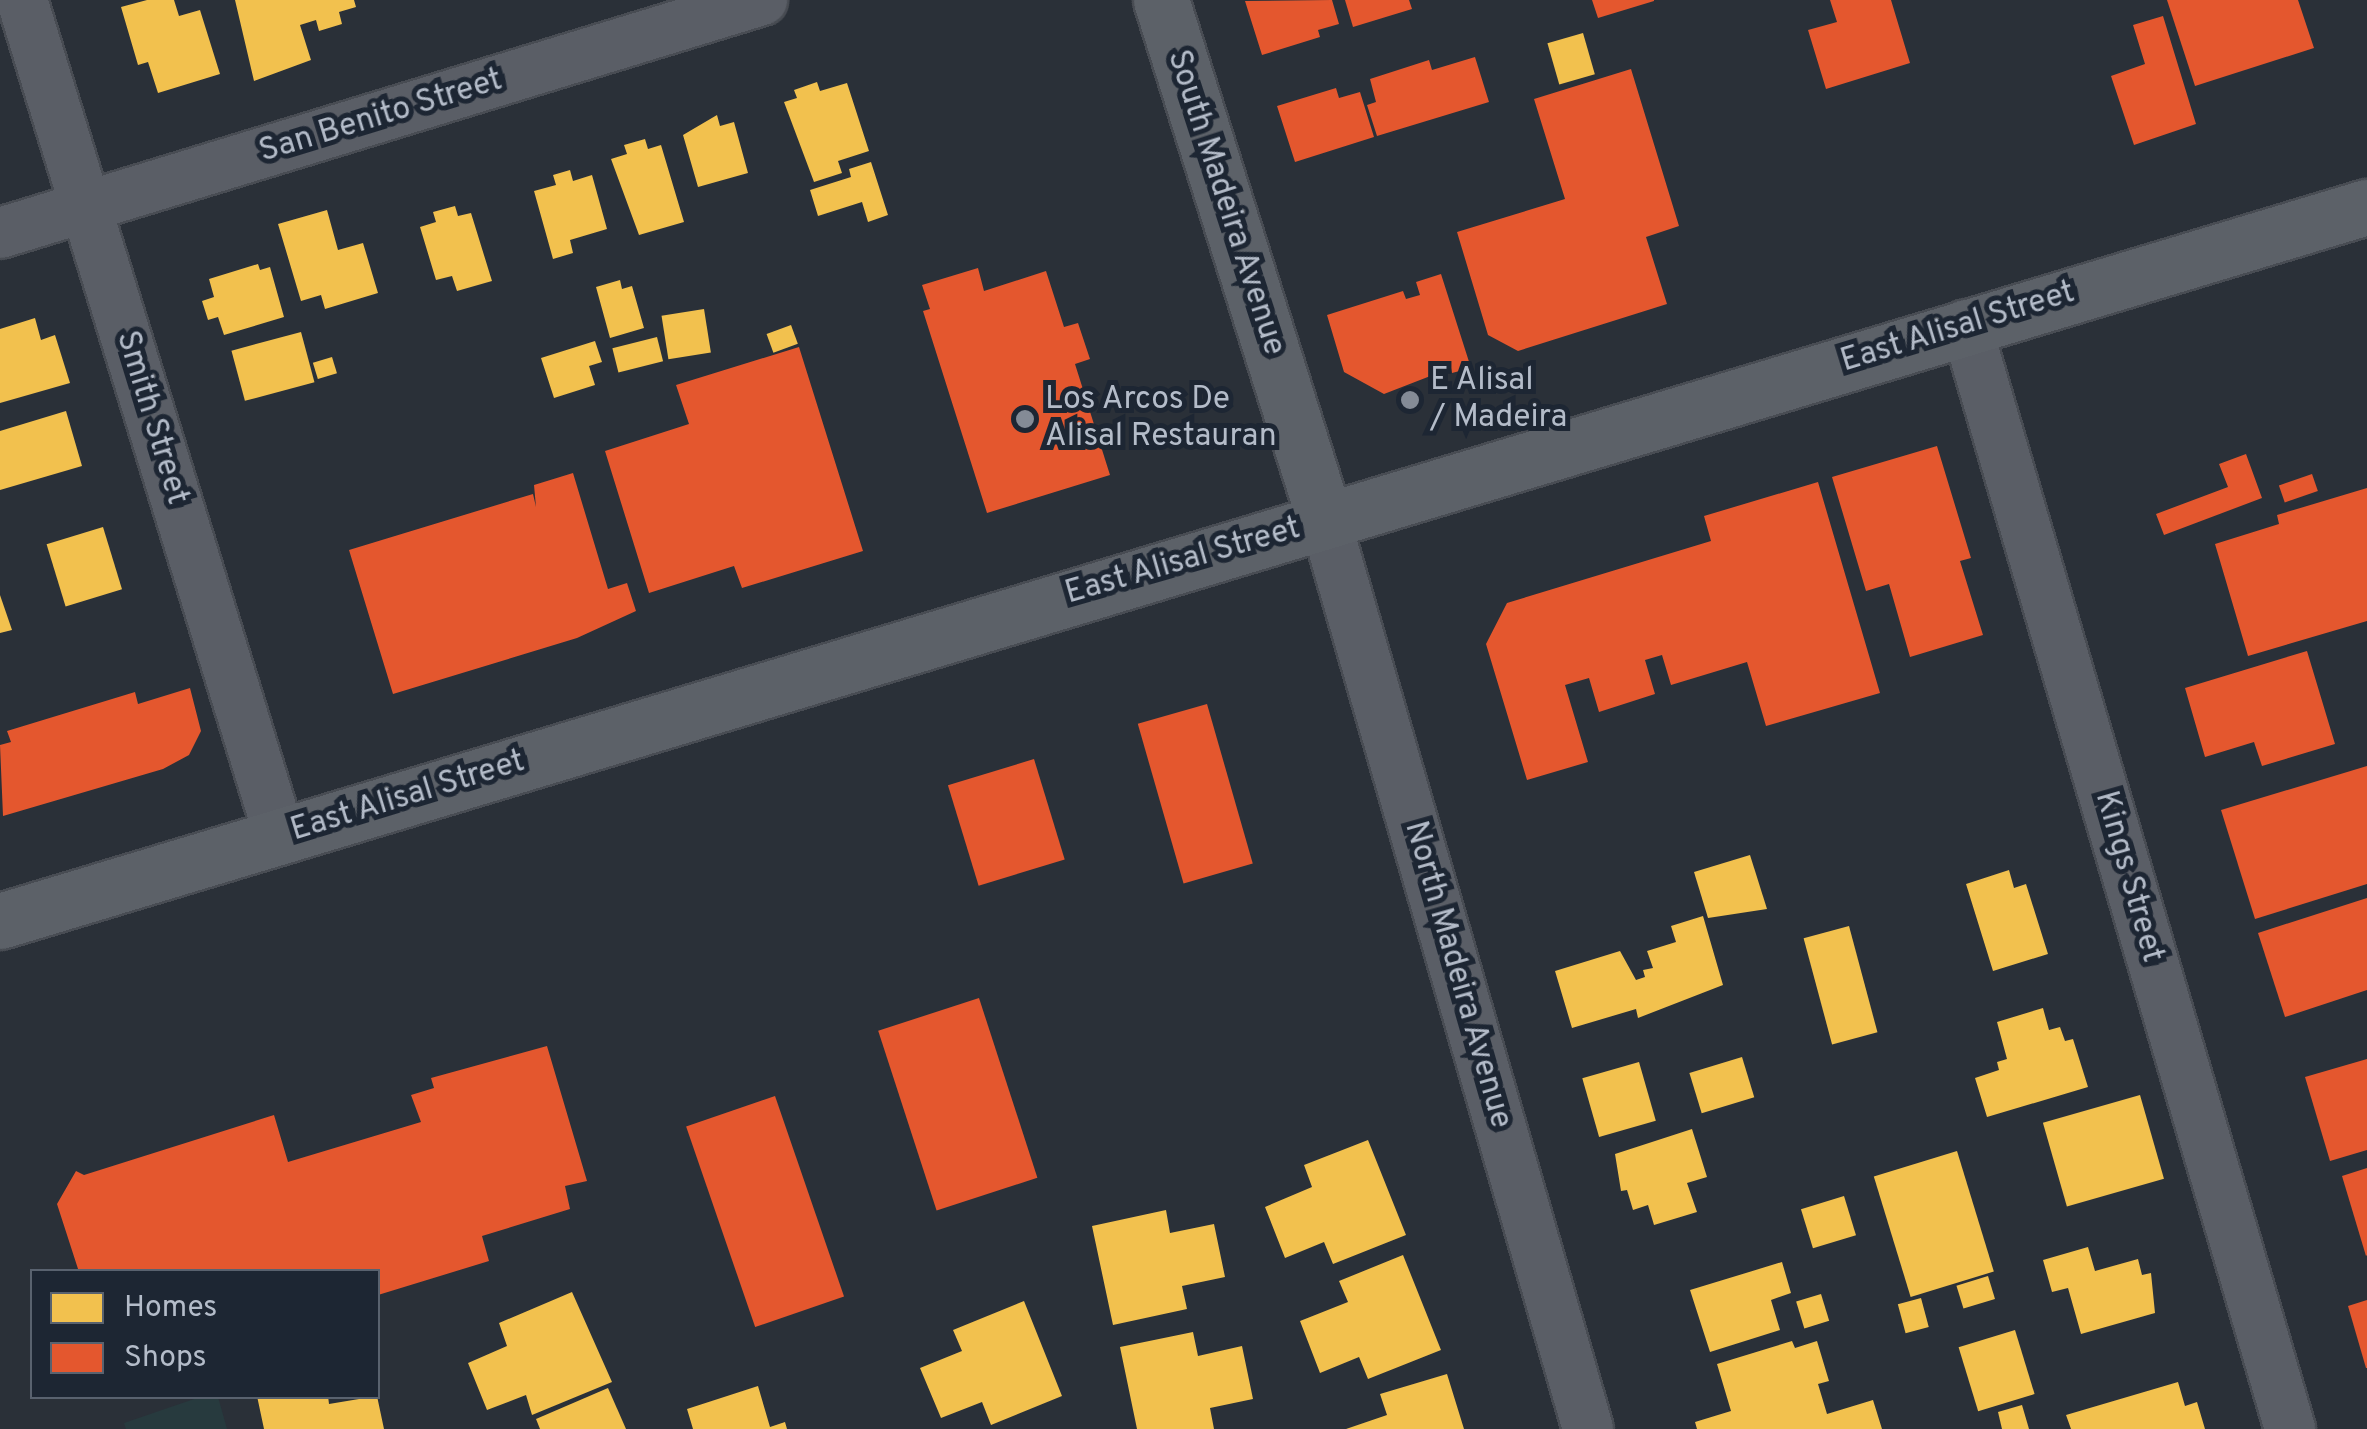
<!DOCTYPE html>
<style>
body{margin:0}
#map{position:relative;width:2367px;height:1429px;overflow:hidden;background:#2a3038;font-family:Overpass,sans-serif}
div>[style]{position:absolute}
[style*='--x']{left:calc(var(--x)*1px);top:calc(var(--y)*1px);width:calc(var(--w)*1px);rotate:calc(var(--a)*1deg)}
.green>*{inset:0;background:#273a3e}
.homes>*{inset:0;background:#f2c14e;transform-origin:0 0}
.shops>*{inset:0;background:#e4572e;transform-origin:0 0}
.roads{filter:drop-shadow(2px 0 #484c53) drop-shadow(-2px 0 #484c53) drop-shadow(0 2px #484c53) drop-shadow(0 -2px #484c53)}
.minor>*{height:50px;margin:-25px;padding:0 25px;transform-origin:25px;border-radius:25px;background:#5a5e66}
.major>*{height:55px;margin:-27.5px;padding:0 27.5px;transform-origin:27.5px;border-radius:27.5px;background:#5c6168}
.dots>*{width:28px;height:28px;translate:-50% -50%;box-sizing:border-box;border:5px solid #1d2633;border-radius:50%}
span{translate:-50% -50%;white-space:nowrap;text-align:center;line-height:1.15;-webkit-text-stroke:10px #1d2633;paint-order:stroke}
.street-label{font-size:32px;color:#b4bcc9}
.poi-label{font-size:32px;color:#b4bcc9}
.left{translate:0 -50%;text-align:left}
.legend{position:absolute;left:30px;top:1269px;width:350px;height:130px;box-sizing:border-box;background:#1d2633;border:2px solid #59626f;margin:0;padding:12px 18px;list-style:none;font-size:30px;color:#b4bcc9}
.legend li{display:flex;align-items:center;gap:20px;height:50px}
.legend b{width:50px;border:2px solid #59626f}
</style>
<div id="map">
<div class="green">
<div style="clip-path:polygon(200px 1397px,218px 1397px,227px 1429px,126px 1429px,124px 1423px)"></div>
</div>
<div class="homes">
<div style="clip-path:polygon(147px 0,174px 0,179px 16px,200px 10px,220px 74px,158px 93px,148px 62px,138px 65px,121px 7px)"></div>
<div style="clip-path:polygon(235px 0,354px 0,356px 7px,339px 12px,342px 24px,319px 31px,316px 20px,300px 25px,311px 60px,254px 81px)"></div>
<div style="left:1583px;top:33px;width:43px;height:37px;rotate:74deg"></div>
<div style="clip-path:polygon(817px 82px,820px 91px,847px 83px,869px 151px,838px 161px,842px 173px,814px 182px,784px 102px,797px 98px,794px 90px)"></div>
<div style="clip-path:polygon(717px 115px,720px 126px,734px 122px,748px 173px,698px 187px,683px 135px)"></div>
<div style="clip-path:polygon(645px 139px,648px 149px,661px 145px,684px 222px,639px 235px,611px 159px,627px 154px,624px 145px)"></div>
<div style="clip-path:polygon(871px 162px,888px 215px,868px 222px,862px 202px,818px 216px,810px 190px,851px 177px,849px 169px)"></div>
<div style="clip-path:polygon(570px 170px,573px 181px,592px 175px,607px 229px,570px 240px,573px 253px,553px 259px,534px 191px,556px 185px,553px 175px)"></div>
<div style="clip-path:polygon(455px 206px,458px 216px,471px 213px,492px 281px,457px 291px,452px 276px,436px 280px,420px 227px,436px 222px,433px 212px)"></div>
<div style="clip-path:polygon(327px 210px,338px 250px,363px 243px,378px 293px,325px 309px,321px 295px,301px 301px,278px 224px)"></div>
<div style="clip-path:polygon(258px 264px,260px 270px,270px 267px,284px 317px,224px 335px,218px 317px,208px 320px,202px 301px,214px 297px,209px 279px)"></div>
<div style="clip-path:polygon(620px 280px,622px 289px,632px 286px,644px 328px,610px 338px,596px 287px)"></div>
<div style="left:704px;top:309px;width:44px;height:43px;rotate:81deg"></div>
<div style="clip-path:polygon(35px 318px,41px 340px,55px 335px,70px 383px,0 403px,0 329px)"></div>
<div style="left:791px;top:325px;width:20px;height:26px;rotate:70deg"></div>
<div style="left:301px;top:332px;width:52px;height:72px;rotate:75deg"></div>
<div style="left:657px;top:337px;width:25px;height:46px;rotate:76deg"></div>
<div style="clip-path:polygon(595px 341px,602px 362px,589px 366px,595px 385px,554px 398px,541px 358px)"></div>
<div style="left:332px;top:357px;width:17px;height:20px;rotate:73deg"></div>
<div style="clip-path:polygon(66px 411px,82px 466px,0 490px,0 431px)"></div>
<div style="left:103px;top:527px;width:65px;height:59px;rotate:73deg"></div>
<div style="clip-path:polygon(0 595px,12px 630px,0 633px)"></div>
<div style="clip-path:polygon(1750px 855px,1767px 909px,1708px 918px,1694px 872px)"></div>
<div style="clip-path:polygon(2009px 870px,2014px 888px,2026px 884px,2048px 954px,1993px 971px,1966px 884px)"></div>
<div style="clip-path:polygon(1703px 916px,1723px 985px,1638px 1018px,1636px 1009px,1572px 1028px,1555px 971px,1620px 951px,1636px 980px,1645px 977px,1643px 970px,1653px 968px,1647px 951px,1676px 942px,1671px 926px)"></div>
<div style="left:1849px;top:926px;width:110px;height:47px;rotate:75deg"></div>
<div style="clip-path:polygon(2043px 1008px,2049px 1030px,2060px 1027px,2065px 1041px,2073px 1039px,2088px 1087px,1987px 1117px,1975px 1078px,1999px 1070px,1997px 1062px,2007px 1059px,1997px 1022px)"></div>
<div style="left:1742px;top:1057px;width:42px;height:55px;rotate:73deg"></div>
<div style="left:1639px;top:1062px;width:61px;height:59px;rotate:74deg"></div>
<div style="left:2140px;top:1095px;width:87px;height:101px;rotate:74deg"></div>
<div style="clip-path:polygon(1692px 1129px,1707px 1177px,1687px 1183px,1697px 1212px,1654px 1225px,1648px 1205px,1633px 1210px,1627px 1190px,1621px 1191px,1615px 1154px)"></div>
<div style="clip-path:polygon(1368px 1140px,1406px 1235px,1333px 1264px,1324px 1242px,1285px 1258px,1265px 1207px,1312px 1187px,1304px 1165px)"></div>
<div style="left:1957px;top:1151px;width:126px;height:87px;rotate:73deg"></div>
<div style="left:1844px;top:1196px;width:41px;height:45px;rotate:73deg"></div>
<div style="clip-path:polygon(1166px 1210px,1170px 1233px,1214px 1224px,1225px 1277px,1182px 1286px,1187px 1309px,1113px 1325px,1092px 1226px)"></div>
<div style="clip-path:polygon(2088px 1247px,2095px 1271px,2138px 1259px,2142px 1275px,2151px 1273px,2155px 1313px,2081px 1334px,2068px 1288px,2052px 1292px,2043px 1260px)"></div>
<div style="clip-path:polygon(1403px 1255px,1441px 1350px,1368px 1379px,1359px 1357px,1320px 1373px,1300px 1321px,1348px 1302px,1339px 1281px)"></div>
<div style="clip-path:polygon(1782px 1262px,1791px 1293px,1771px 1300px,1780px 1330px,1710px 1352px,1690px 1290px)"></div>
<div style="left:1988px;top:1276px;width:24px;height:33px;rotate:73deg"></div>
<div style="clip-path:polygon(572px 1292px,612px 1382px,532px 1415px,526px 1395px,487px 1410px,468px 1363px,507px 1346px,499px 1323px)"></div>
<div style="left:1821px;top:1294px;width:28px;height:26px;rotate:73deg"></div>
<div style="left:1921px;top:1298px;width:30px;height:24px;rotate:75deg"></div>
<div style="clip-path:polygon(1024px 1301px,1062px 1396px,991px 1425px,982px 1402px,941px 1418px,920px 1368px,962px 1351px,953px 1330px)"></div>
<div style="left:2015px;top:1330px;width:67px;height:59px;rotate:73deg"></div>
<div style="clip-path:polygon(1193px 1332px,1198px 1356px,1242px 1346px,1253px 1399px,1210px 1408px,1214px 1429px,1137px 1429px,1120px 1347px)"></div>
<div style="clip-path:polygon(1792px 1341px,1795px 1348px,1817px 1341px,1829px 1381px,1818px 1384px,1827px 1414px,1873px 1400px,1882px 1429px,1697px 1429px,1695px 1422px,1731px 1411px,1717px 1364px)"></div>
<div style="clip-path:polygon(1447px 1374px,1464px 1429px,1346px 1429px,1387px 1415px,1380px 1394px)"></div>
<div style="clip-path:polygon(2178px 1382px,2185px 1406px,2197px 1402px,2205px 1429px,2071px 1429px,2066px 1415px)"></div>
<div style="clip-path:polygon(758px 1386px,770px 1427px,785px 1422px,787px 1429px,693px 1429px,687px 1409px)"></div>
<div style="clip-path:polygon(608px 1388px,626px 1429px,540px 1429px,536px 1419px)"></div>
<div style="clip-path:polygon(257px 1396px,328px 1396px,329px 1404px,377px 1396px,384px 1429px,264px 1429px)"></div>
<div style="clip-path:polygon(2022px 1405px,2029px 1429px,2002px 1429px,1998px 1412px)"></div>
</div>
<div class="shops">
<div style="clip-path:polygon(1332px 0,1339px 24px,1318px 30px,1320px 37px,1262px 55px,1245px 1px)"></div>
<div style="clip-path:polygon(1345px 0,1409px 0,1412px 9px,1353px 27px)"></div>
<div style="clip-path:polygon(1592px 0,1654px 0,1654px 1px,1598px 18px)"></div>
<div style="clip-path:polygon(1830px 0,1891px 0,1910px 63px,1826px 89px,1808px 30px,1837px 22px)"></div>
<div style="clip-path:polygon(2167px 0,2298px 0,2314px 48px,2195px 86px)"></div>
<div style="clip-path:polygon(2163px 16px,2196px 124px,2134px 145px,2111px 76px,2145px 64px,2133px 25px)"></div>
<div style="clip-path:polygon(1475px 57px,1489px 102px,1377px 136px,1367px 105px,1376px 102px,1370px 79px,1429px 60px,1432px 70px)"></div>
<div style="clip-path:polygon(1631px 69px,1679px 226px,1646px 237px,1667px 304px,1518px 351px,1488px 335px,1457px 232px,1565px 199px,1534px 99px)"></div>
<div style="clip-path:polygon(1336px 88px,1339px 98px,1360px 92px,1374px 137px,1295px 162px,1277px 106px)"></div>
<div style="clip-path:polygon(978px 268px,984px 291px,1046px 271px,1064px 327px,1078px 323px,1090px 359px,1075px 364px,1110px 475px,987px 513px,923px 311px,930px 309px,922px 285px)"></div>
<div style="clip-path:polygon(1441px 274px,1471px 368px,1452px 373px,1451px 368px,1384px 394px,1344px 372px,1327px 315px,1403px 291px,1406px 299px,1420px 295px,1416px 282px)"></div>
<div style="clip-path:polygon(799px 347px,863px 551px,742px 588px,734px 566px,649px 593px,605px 451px,689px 424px,676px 385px)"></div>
<div style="clip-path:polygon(1937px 446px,1971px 558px,1960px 561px,1983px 635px,1910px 657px,1889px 584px,1866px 591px,1832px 477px)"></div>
<div style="clip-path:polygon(2246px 454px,2262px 498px,2164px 535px,2156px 514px,2228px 487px,2219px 464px)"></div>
<div style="clip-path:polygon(573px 473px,608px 589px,627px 583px,636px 611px,577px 638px,393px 694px,349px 550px,533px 494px,536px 507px,534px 485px)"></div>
<div style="left:2312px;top:474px;width:18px;height:35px;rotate:71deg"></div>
<div style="clip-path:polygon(1818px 482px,1880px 693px,1766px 726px,1747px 662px,1671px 685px,1662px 655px,1645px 660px,1655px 694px,1599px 712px,1589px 678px,1565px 685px,1588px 762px,1527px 780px,1486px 644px,1507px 603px,1711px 541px,1704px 516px)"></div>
<div style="clip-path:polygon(2367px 488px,2367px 621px,2248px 656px,2215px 544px,2279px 524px,2277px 515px)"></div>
<div style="clip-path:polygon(2307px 651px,2335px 744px,2262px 766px,2254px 742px,2205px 757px,2185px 688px)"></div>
<div style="clip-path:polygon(190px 688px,201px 731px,189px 755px,163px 769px,3px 816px,0 745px,11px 742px,7px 731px,135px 692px,138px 704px)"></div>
<div style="left:1207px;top:704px;width:166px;height:72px;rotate:74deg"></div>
<div style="left:1034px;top:759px;width:105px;height:90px;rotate:73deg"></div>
<div style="clip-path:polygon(2367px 766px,2367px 884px,2255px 919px,2221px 810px)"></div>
<div style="clip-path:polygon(2367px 898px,2367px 990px,2285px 1017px,2258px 933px)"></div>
<div style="left:979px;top:998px;width:189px;height:106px;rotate:72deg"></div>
<div style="clip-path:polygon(547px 1046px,587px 1181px,565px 1186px,570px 1209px,482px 1236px,489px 1261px,378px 1295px,378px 1272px,79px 1272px,57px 1204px,76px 1171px,84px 1175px,274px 1115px,288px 1162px,421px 1122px,411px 1095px,434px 1088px,431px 1078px)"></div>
<div style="clip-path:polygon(2367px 1059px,2367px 1150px,2330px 1161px,2305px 1077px)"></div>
<div style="left:775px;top:1096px;width:212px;height:94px;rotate:71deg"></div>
<div style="clip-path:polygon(2367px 1168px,2367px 1255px,2366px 1256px,2342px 1176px)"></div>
<div style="clip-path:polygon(2367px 1300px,2367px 1368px,2366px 1368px,2348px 1306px)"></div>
</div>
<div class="roads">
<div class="minor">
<div style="--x:22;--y:0;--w:876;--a:72.87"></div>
<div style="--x:0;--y:233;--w:797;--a:-17"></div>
<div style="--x:1966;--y:325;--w:1151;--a:73.64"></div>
<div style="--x:1325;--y:520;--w:946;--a:73.86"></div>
</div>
<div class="major">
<div style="--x:1161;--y:0;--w:545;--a:72.5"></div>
<div style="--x:0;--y:921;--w:2472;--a:-16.79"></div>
</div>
</div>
<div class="dots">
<div style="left:1410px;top:400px;background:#848b96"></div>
<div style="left:1025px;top:419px;background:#848b96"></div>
</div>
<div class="street-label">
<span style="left:381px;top:117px;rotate:-17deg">San Benito Street</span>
<span style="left:1225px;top:203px;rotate:72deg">South Madeira Avenue</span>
<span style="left:1958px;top:328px;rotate:-17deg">East Alisal Street</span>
<span style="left:151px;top:418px;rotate:73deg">Smith Street</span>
<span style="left:1183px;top:562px;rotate:-16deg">East Alisal Street</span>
<span style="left:408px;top:797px;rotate:-17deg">East Alisal Street</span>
<span style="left:2128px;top:877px;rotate:74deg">Kings Street</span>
<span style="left:1457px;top:975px;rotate:74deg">North Madeira Avenue</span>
</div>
<div class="poi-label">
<span class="left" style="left:1430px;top:400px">E Alisal<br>/ Madeira</span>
<span class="left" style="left:1045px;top:419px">Los Arcos De<br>Alisal Restauran</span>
</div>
<ul class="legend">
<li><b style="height:28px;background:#f2c14e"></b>Homes</li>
<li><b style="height:28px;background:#e4572e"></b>Shops</li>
</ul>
</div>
